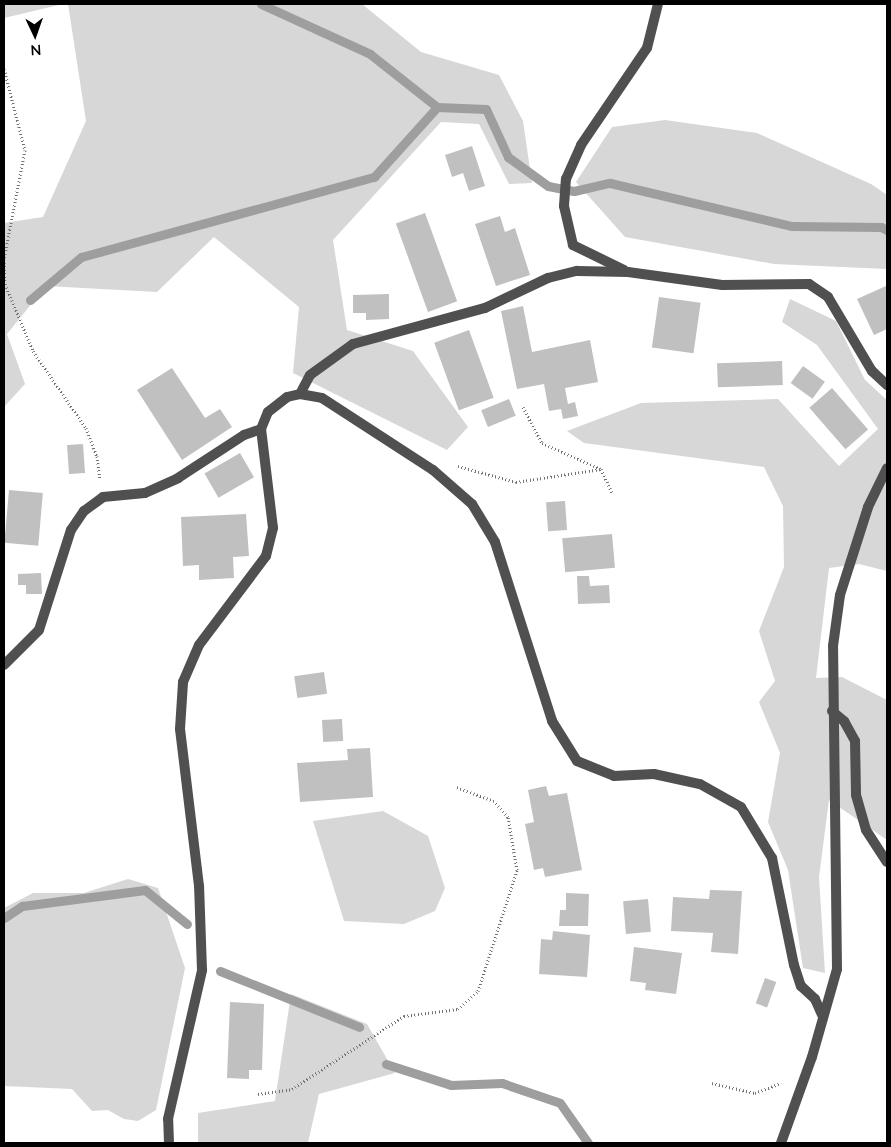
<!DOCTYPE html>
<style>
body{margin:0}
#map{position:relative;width:891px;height:1147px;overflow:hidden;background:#fff;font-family:Lato,sans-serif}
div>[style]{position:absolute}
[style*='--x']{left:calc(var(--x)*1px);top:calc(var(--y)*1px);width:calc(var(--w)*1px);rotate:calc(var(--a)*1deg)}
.green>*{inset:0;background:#d7d7d7}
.stream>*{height:9px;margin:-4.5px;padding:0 4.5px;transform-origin:4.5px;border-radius:4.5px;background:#9e9e9e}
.building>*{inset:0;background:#c0c0c0;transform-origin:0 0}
.path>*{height:3px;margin-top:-1.5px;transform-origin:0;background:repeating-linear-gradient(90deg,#727272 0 1px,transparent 0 3.5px)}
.street>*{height:10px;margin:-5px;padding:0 5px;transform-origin:5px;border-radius:5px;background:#505050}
span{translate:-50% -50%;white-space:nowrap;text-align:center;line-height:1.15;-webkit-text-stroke:4.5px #fff;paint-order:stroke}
.frame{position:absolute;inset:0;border:5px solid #000;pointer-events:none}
.north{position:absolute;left:10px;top:10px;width:50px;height:50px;-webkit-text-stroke:4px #fff;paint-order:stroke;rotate:177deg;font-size:14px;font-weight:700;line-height:20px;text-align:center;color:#000}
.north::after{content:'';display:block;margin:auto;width:18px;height:22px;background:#000;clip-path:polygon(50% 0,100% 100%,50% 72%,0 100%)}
</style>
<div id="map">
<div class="green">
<div style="clip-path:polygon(4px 4px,63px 4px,4px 18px)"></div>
<div style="clip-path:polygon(68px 4px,362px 4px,421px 52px,499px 75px,523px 121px,532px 183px,509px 184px,479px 124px,441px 122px,333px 240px,347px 330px,413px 351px,468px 427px,447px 450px,293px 373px,299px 307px,214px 237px,157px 292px,46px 286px,7px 334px,25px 384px,4px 407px,4px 223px,43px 217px,86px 121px)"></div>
<div style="clip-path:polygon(665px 120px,757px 133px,871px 184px,887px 195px,887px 269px,774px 264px,625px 237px,576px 182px,612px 127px)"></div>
<div style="clip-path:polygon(790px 299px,836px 321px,865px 380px,887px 400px,887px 571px,859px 564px,829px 568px,816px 678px,842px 677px,887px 700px,887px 840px,829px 800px,819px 877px,825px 973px,803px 968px,788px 870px,768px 822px,780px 753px,759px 702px,775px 681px,759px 631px,784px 567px,783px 506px,764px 467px,584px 443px,567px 431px,641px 403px,778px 399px,839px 466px,878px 429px,817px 345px,782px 322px)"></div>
<div style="clip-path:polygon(383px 811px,428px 836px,445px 888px,435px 911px,404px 924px,344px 921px,313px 821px)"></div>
<div style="clip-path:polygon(128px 879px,158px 888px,185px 968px,156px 1110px,138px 1121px,124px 1119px,108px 1110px,92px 1111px,72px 1089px,4px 1086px,4px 908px,33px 893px,84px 893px)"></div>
<div style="clip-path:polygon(291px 994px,367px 1024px,395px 1073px,319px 1094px,308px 1143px,198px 1143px,198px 1113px,275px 1101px)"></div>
</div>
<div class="stream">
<div style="--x:261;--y:4;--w:120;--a:24.6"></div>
<div style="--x:370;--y:54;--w:85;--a:38.3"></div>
<div style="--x:437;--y:107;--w:49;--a:2.3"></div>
<div style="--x:486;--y:109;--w:53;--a:65.4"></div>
<div style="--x:508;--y:157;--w:49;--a:35.9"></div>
<div style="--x:548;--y:186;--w:26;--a:11"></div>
<div style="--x:574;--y:191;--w:37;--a:-13"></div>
<div style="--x:610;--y:183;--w:187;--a:13.3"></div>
<div style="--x:792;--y:226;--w:89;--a:0.6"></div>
<div style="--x:881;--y:227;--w:7;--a:27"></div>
<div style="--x:30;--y:300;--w:67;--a:-40.1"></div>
<div style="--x:81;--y:257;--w:304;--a:-15.3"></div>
<div style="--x:374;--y:177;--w:94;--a:-48"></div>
<div style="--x:4;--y:918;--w:22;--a:-34"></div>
<div style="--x:22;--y:906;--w:124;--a:-7.4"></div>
<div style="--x:145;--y:890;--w:54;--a:39"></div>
<div style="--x:220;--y:971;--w:150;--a:21.9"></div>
<div style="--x:386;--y:1064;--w:68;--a:17.9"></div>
<div style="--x:451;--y:1085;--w:51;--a:-2.2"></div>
<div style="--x:502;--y:1083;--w:61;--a:19"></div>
<div style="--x:560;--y:1103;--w:49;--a:55"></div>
</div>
<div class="building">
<div style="clip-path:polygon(472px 146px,485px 186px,469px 191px,463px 173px,452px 177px,445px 155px)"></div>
<div style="left:425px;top:213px;width:94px;height:31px;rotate:70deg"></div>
<div style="clip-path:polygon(500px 216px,505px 232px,515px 228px,530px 275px,496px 286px,475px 224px)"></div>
<div style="clip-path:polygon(886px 286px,887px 329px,874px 335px,857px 299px)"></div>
<div style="clip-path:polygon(389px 294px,389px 319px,366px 320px,366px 313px,353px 313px,353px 295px)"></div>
<div style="left:659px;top:297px;width:42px;height:51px;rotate:8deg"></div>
<div style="clip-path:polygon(523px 306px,532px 352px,590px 340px,598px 382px,565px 388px,568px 404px,575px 402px,578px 416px,563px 419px,561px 409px,549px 411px,544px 384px,517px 389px,501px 311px)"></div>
<div style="left:469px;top:330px;width:72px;height:37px;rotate:70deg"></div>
<div style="left:782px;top:361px;width:24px;height:65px;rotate:88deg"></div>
<div style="left:803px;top:366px;width:27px;height:21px;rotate:36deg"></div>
<div style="clip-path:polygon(172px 368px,205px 418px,220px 409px,232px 427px,182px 460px,137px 390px)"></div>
<div style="left:832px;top:388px;width:55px;height:30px;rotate:49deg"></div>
<div style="left:509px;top:399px;width:18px;height:30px;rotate:68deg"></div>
<div style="left:83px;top:444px;width:29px;height:16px;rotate:86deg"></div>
<div style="left:240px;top:453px;width:28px;height:41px;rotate:60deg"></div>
<div style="left:9px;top:490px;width:34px;height:53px;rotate:5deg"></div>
<div style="left:565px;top:501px;width:29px;height:19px;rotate:86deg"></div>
<div style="clip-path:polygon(246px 514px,249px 556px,233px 557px,234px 578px,199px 580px,199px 565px,183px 566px,181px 517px)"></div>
<div style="left:612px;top:534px;width:34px;height:50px;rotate:85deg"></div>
<div style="clip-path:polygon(41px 573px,42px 594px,26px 594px,26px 585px,18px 585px,18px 574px)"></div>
<div style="clip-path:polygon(577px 576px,589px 576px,590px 586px,609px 585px,610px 603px,578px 604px)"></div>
<div style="left:324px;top:672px;width:22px;height:30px;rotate:82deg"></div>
<div style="left:342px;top:719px;width:22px;height:20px;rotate:87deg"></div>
<div style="clip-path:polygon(370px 748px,373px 797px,300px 802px,297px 763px,348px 760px,347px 749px)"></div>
<div style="clip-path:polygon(546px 786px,549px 796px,567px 793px,582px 870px,545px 877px,543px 868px,534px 870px,525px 824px,534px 822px,528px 790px)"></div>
<div style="clip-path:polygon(710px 890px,742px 891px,738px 954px,711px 952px,713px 933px,671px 931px,673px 897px,709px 899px)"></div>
<div style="clip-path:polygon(566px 893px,589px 894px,588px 926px,559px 926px,560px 910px,566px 910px)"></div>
<div style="left:648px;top:899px;width:33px;height:25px;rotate:85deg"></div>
<div style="clip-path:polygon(553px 931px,590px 935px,587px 977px,539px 974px,541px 939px,552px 940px)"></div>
<div style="clip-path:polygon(634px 947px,682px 953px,676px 994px,645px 990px,646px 983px,630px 981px)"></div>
<div style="left:765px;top:978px;width:12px;height:27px;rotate:20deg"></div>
<div style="clip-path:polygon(230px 1002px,264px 1004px,262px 1070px,249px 1070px,249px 1079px,227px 1078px)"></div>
</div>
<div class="path">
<div style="--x:4;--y:69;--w:84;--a:75.5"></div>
<div style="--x:25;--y:150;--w:111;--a:100.9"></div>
<div style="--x:4;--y:259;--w:25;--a:88"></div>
<div style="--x:5;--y:284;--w:73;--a:67.3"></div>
<div style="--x:33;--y:351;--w:93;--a:55.5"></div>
<div style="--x:86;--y:428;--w:30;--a:69"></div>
<div style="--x:97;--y:456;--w:23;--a:83"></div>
<div style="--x:523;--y:407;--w:41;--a:62.2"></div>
<div style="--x:542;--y:443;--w:64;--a:23.8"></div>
<div style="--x:601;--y:469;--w:26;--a:65"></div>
<div style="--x:458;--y:466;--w:60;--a:15.4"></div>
<div style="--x:516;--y:482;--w:86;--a:-8.7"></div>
<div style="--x:712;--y:1083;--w:44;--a:13.1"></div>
<div style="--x:755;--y:1093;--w:28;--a:-21"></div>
<div style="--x:258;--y:1094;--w:34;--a:-8"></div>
<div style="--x:292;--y:1089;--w:134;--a:-33.1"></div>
<div style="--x:404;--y:1016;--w:54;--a:-7.4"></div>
<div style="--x:458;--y:1009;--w:27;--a:-42"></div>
<div style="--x:478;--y:991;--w:127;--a:-72.1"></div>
<div style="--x:517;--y:870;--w:54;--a:-99.6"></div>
<div style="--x:508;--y:817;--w:21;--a:-131"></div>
<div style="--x:494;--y:801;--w:40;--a:-159.8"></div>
</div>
<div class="street">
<div style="--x:624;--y:270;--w:57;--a:-153.9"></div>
<div style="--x:573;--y:245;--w:40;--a:-103"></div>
<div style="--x:564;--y:206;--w:27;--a:-86"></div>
<div style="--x:566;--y:179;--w:37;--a:-66"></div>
<div style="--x:581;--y:145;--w:117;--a:-55.8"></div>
<div style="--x:647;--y:48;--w:45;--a:-76"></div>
<div style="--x:300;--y:394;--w:21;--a:-62"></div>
<div style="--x:310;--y:375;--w:53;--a:-35.8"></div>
<div style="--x:353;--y:344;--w:137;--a:-15.3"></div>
<div style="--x:485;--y:308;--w:70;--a:-25.5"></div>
<div style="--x:548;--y:278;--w:30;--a:-14"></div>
<div style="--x:577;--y:271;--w:51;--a:1.1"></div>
<div style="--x:628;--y:272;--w:95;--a:7.9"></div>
<div style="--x:722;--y:285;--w:87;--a:-0.7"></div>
<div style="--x:809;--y:284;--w:23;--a:34"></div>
<div style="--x:828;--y:297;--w:86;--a:59.3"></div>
<div style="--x:872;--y:371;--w:21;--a:43"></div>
<div style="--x:4;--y:665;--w:49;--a:-45"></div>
<div style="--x:39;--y:630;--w:105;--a:-72.3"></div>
<div style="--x:71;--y:530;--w:23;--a:-56"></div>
<div style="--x:84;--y:511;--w:24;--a:-36"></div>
<div style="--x:103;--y:497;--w:42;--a:-5.4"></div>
<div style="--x:145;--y:493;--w:36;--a:-24"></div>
<div style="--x:178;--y:478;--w:79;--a:-33.1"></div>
<div style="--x:244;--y:435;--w:18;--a:-19"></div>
<div style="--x:832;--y:711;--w:16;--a:40"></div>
<div style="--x:844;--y:721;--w:23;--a:61"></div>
<div style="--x:855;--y:741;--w:54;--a:88.9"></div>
<div style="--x:856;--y:795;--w:36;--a:74"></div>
<div style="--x:866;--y:830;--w:38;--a:57"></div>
<div style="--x:169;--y:1143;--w:24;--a:-92"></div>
<div style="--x:168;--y:1119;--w:153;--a:-77.1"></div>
<div style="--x:202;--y:970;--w:84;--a:-92"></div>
<div style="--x:199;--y:886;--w:158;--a:-96.9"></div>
<div style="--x:180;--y:729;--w:47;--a:-86.3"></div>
<div style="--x:183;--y:682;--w:40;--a:-66.6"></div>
<div style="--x:199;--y:645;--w:111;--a:-53"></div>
<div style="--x:266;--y:556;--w:29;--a:-76"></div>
<div style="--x:273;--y:528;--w:100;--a:-96.9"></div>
<div style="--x:261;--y:429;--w:18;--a:-68"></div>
<div style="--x:268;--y:412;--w:24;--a:-38"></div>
<div style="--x:287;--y:397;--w:13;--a:-13"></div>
<div style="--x:300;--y:394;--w:22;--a:10"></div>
<div style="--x:322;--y:398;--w:132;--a:33"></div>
<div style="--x:433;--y:470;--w:52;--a:41.1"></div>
<div style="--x:472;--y:504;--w:44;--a:58.8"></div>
<div style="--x:495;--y:542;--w:188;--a:72.3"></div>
<div style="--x:552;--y:721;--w:47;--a:58"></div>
<div style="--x:577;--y:761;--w:40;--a:22"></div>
<div style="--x:614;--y:776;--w:40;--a:-2.9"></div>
<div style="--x:654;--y:774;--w:47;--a:12.3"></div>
<div style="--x:700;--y:784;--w:47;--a:29.3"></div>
<div style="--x:741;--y:807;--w:60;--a:58.7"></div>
<div style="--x:772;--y:858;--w:109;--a:78.4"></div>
<div style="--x:794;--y:965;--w:22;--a:72"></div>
<div style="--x:801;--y:986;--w:19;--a:43"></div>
<div style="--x:815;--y:999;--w:17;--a:66"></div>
<div style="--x:781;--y:1143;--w:91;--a:-70.2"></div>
<div style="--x:812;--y:1057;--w:91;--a:-74.1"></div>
<div style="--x:837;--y:969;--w:323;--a:-90.7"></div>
<div style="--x:833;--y:646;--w:51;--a:-82.2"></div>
<div style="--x:840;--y:595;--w:92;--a:-72.3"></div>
<div style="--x:868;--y:507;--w:43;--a:-64"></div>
</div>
<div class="frame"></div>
<div class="north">N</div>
</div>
